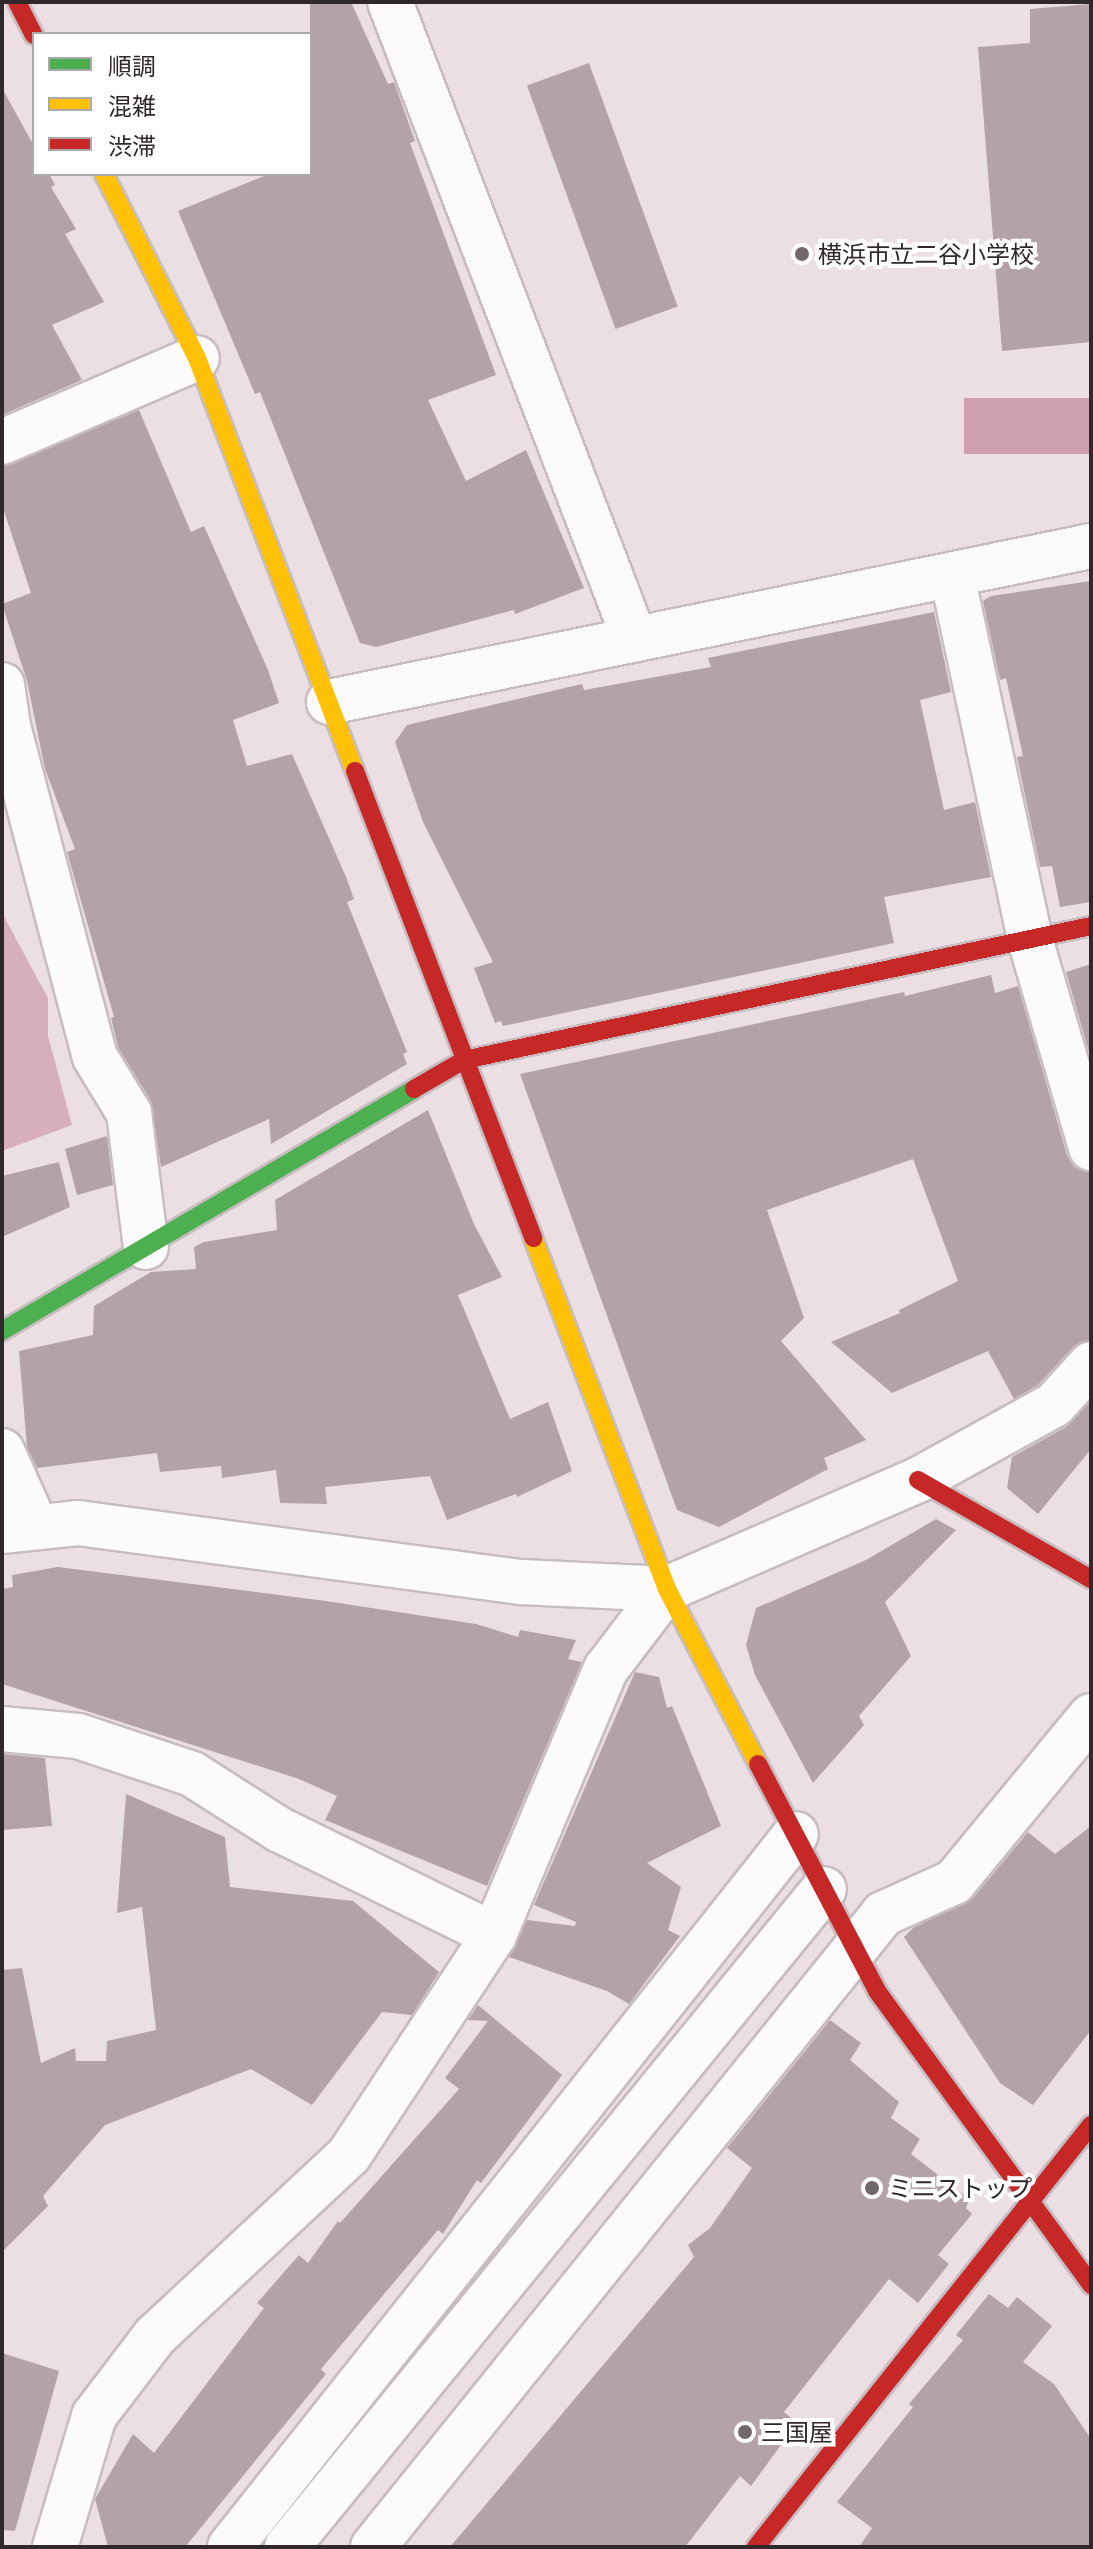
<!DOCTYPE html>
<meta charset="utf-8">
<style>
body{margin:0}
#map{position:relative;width:1093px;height:2549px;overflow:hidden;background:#ebdfe3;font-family:Manrope,"Noto Sans JP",sans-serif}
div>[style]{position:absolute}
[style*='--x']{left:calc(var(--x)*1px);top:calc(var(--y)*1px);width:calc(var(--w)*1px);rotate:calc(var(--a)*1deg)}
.forest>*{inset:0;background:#d7aebe}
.water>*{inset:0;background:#ce9eb1;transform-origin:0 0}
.building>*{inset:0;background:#b3a2a9;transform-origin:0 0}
.roads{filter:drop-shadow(2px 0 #c7bdc0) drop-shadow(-2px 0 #c7bdc0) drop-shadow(0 2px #c7bdc0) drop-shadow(0 -2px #c7bdc0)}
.street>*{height:44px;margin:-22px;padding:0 22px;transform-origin:22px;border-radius:22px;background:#fcfafb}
.fast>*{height:18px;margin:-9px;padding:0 9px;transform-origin:9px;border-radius:9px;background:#4caf50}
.slow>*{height:18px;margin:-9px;padding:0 9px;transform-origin:9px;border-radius:9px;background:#ffc107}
.jam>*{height:18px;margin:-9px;padding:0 9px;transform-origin:9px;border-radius:9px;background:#c62828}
.dots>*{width:22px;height:22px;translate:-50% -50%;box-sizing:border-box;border:4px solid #fff;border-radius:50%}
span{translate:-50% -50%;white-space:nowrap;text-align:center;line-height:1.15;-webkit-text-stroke:8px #fff;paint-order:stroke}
.poi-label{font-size:24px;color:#31282b}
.left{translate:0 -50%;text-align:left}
.frame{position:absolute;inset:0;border:4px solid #31282b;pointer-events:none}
.legend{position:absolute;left:32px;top:32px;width:280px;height:144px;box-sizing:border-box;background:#fff;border:2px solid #ada9aa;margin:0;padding:10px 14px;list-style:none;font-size:24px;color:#31282b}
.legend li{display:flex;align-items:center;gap:16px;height:40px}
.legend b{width:40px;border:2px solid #ada9aa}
</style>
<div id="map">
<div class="forest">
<div style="clip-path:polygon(2px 913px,48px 998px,48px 1036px,72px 1125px,2px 1151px)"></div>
</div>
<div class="water">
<div style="left:1091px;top:398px;width:56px;height:127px;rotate:90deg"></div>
</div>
<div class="building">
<div style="clip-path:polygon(310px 2px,351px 2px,388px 84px,394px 82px,415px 141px,410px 143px,496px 375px,428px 400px,466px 481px,526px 450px,584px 588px,515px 614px,514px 610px,376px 647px,360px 643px,260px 392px,255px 394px,178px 211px,269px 174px,310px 174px)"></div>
<div style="clip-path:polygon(1091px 4px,1091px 342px,1002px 351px,978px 47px,1030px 43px,1030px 9px)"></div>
<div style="left:589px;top:63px;width:259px;height:66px;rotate:70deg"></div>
<div style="clip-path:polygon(2px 88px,34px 146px,34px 174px,49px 174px,55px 185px,51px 187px,76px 229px,65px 234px,104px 302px,52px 325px,82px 380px,2px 415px)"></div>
<div style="clip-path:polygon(139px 410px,191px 532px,204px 526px,268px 670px,279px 703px,233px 720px,247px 766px,292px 754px,346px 877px,354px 899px,347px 902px,407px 1052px,403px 1054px,407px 1064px,271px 1144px,269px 1119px,161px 1167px,151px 1101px,118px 1047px,111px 1018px,114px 1017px,67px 852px,75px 849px,45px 769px,27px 681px,2px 604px,31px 593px,2px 505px,2px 466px)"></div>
<div style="clip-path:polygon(1091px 581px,1091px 902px,1060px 907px,1052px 866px,1040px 867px,1017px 757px,1023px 756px,1006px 678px,1000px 680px,983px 601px,991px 596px)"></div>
<div style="clip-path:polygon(934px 612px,951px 692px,920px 700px,944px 810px,975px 802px,991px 877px,884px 897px,894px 943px,503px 1026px,501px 1021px,495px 1023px,474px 968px,493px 962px,423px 822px,395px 742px,407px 725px,582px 684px,584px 690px,711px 667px,708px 658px)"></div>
<div style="clip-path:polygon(1091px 964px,1091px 1059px,1066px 972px)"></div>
<div style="clip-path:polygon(991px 975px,995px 993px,1018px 986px,1067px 1155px,1074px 1167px,1091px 1172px,1091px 1340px,1073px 1347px,1038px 1385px,1014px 1399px,988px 1351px,892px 1393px,831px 1342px,900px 1313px,899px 1310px,958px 1281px,913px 1159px,767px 1210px,804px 1318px,781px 1341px,866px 1440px,824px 1458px,828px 1469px,719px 1527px,677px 1510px,520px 1074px,904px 992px,905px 996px)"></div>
<div style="clip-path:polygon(428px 1110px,474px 1224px,502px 1277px,458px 1295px,510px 1419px,548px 1402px,572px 1471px,517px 1497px,516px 1494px,447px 1520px,430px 1476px,325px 1487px,327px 1504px,280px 1503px,276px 1470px,222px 1478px,221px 1466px,160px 1472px,157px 1453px,37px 1468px,27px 1447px,19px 1351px,93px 1335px,94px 1306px,151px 1272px,196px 1269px,194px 1247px,204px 1242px,277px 1230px,275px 1200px)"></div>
<div style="clip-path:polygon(107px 1136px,113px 1185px,77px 1195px,65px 1149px)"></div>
<div style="clip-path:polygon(59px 1162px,70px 1207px,2px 1237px,2px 1176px)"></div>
<div style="clip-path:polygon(1091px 1401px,1091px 1449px,1038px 1514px,1007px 1488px,1012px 1457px,1066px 1427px)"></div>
<div style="clip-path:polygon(936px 1519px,956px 1530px,885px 1602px,911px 1656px,859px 1716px,864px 1725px,813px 1783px,755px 1675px,746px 1645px,756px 1608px,866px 1560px)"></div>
<div style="clip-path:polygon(58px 1567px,326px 1601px,476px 1624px,518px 1637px,520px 1630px,576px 1640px,568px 1659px,582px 1662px,487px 1886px,325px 1820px,337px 1796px,299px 1779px,2px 1684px,2px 1589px,13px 1587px,12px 1575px)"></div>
<div style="clip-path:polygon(635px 1672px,659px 1677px,667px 1708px,672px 1706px,721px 1826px,647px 1863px,681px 1887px,668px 1930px,680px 1936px,629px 2004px,607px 1991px,509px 1957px,527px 1920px,575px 1926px,576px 1922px,534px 1905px)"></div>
<div style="clip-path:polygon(2px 1754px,45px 1758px,52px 1826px,2px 1830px)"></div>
<div style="clip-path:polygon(126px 1794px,225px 1837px,230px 1887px,353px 1901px,439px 1972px,412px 2015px,382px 2012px,312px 2105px,251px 2069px,105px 2125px,43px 2196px,48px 2206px,2px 2252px,2px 1970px,22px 1968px,41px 2063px,75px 2048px,76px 2061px,106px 2061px,107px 2041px,156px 2030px,142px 1907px,117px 1913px)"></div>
<div style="clip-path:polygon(1091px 1826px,1091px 2030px,1033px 2105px,1000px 2083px,904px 1937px,913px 1928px,973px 1898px,1028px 1832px,1055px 1854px)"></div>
<div style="clip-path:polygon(478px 2005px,562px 2075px,481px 2183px,477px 2180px,443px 2234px,438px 2230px,321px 2369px,326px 2374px,185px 2547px,108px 2547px,95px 2499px,133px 2434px,154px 2453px,264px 2308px,257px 2303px,299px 2255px,308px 2263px,338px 2221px,340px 2223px,459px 2089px,445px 2078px,488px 2021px,468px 2020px)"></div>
<div style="clip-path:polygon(830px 2020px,861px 2043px,850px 2060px,899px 2102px,891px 2118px,920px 2139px,911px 2154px,969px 2199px,966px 2208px,972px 2214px,938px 2255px,949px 2264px,918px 2303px,889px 2279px,784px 2412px,797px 2423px,751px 2486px,740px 2476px,685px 2547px,450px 2547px,694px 2257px,688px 2245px,710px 2228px,752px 2168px,727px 2148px)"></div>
<div style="clip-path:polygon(989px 2294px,1008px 2308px,1017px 2297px,1052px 2326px,1023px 2362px,1054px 2384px,1091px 2439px,1091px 2547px,859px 2547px,872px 2528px,837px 2502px,913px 2407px,909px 2404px,963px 2340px,956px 2335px)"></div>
<div style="clip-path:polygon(2px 2353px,59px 2371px,15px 2531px,2px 2530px)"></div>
</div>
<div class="roads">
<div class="street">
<div style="--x:390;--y:2;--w:683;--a:68.99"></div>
<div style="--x:2;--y:442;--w:212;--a:-23.3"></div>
<div style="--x:952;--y:575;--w:372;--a:77.9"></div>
<div style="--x:1030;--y:939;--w:218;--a:73.7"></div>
<div style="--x:2;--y:685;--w:41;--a:81.7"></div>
<div style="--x:8;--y:726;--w:342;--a:75.3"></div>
<div style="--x:95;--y:1057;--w:66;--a:58.7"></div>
<div style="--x:129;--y:1113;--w:135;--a:82.8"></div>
<div style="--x:329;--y:702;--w:778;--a:-11.57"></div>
<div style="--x:2;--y:1451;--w:83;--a:65.9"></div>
<div style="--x:2;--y:1531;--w:76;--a:-6"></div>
<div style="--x:78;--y:1523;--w:448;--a:7.6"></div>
<div style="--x:522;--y:1582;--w:145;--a:2.8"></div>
<div style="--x:667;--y:1589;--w:274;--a:-23.5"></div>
<div style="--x:918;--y:1480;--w:155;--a:-28.9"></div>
<div style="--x:1054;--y:1405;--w:55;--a:-47.9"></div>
<div style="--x:2;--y:1729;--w:76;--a:5.3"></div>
<div style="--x:78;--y:1736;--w:120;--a:18.4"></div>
<div style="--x:192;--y:1774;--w:104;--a:32.5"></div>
<div style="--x:280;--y:1830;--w:238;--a:26.1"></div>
<div style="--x:55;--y:2547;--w:137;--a:-73.4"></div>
<div style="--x:94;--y:2416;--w:101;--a:-52.7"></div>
<div style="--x:155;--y:2336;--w:265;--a:-43"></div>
<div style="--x:349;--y:2155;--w:263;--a:-56.6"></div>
<div style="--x:494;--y:1935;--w:289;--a:-67.2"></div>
<div style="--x:606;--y:1669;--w:101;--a:-52.7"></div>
<div style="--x:230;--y:2547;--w:910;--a:-51.56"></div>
<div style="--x:287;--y:2547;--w:849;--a:-50.78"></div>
<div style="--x:373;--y:2547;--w:813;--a:-51.14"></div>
<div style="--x:883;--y:1914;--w:78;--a:-24.3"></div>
<div style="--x:954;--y:1882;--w:215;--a:-50.5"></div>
</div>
<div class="fast">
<div style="--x:2;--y:1331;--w:478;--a:-30.4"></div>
</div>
<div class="slow">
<div style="--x:104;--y:174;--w:206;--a:63.2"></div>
<div style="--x:197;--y:358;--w:442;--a:69.1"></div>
<div style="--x:533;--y:1238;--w:376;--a:69.1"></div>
<div style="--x:667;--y:1589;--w:197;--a:62.5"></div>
</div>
<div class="jam">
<div style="--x:17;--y:2;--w:37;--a:63"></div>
<div style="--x:355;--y:771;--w:500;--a:69.1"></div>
<div style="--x:414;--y:1089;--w:58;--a:-30.1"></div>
<div style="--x:464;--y:1060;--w:641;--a:-12.06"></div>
<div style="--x:918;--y:1480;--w:199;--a:29.8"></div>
<div style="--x:758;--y:1764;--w:256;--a:62.3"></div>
<div style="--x:877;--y:1991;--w:364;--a:53.9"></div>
<div style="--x:756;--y:2547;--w:539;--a:-51.56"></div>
</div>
</div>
<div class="dots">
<div style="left:802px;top:254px;background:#72686b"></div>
<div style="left:872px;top:2188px;background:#72686b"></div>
<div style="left:745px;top:2432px;background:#72686b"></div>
</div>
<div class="poi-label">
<span class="left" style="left:818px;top:254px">横浜市立二谷小学校</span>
<span class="left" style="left:888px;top:2188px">ミニストップ</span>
<span class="left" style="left:761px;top:2432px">三国屋</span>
</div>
<div class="frame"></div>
<ul class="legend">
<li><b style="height:10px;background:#4caf50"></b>順調</li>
<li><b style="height:10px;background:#ffc107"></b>混雑</li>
<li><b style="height:10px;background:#c62828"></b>渋滞</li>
</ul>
</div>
